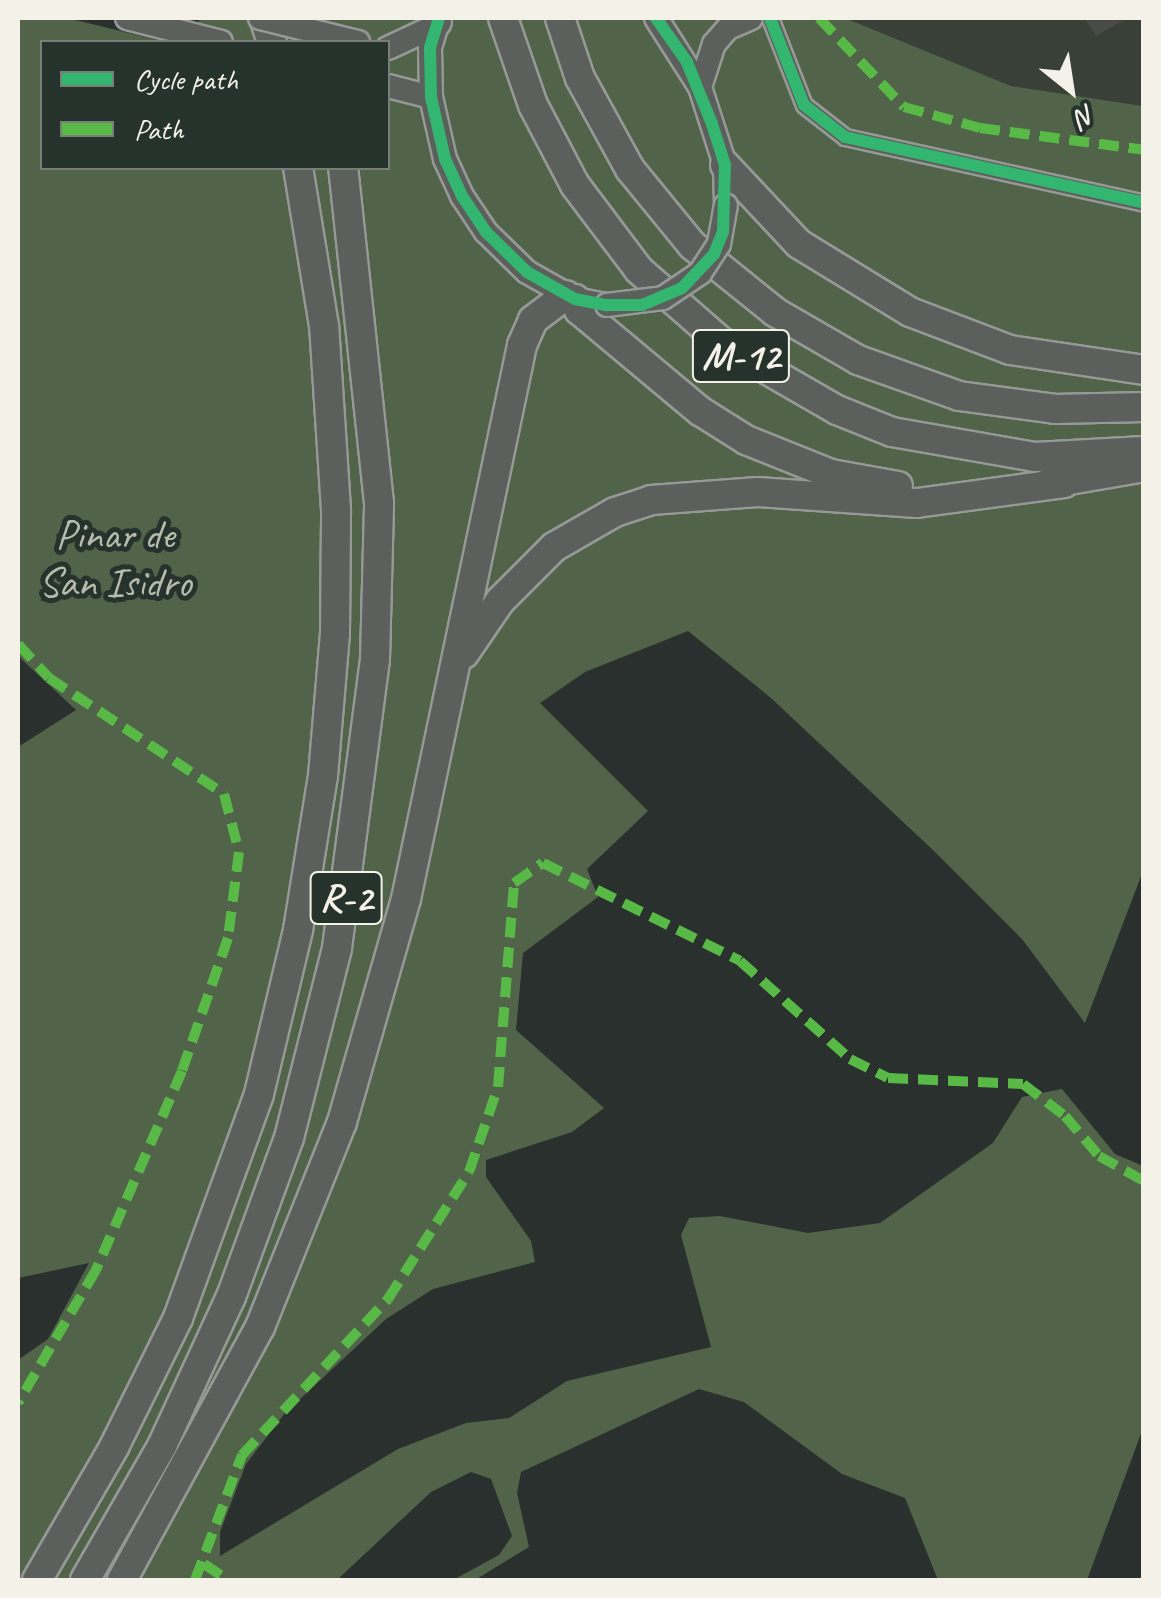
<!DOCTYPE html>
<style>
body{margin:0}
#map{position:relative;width:1161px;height:1598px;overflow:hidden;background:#29302d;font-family:Caveat,sans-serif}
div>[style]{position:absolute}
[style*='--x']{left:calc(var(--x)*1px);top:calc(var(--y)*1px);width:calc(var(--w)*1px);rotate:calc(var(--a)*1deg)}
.built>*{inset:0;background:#394037}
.green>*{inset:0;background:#51644a}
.building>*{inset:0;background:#494b46}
.roads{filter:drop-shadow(2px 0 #969996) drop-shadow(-2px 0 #969996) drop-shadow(0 2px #969996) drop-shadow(0 -2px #969996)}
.street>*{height:15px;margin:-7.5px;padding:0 7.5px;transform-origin:7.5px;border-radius:7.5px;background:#5c605c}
.secondary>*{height:22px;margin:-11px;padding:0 11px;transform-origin:11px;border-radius:11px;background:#5c605c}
.highway>*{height:28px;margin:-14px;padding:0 14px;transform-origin:14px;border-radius:14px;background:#5c605c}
.bridges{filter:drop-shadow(2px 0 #969996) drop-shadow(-2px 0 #969996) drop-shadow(0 2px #969996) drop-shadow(0 -2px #969996)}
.secondary-bridge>*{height:22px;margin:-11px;padding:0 11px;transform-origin:11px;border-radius:11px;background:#5c605c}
.quiet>*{height:10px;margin-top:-5px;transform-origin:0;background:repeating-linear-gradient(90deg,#58b947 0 20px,transparent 0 30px)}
.cycleway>*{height:12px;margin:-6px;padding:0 6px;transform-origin:6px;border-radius:6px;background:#33b770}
span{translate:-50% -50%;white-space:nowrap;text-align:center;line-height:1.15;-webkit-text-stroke:10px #26332d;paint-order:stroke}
.shield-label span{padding:2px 8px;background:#26332d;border:2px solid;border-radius:8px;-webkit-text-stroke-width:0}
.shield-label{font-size:40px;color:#f4f1e8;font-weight:700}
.park-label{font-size:42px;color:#b5bcab}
.frame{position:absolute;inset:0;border:20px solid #f4f1e8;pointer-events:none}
.legend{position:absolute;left:40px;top:40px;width:350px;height:130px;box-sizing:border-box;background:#26332d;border:2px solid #787f78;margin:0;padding:12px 18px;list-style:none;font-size:30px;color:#f4f1e8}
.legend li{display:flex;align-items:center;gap:20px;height:50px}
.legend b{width:50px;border:2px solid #787f78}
.north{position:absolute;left:1021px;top:40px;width:100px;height:100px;-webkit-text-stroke:8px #26332d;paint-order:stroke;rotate:150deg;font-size:28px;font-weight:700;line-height:40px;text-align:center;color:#f4f1e8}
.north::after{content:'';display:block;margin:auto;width:35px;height:45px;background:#f4f1e8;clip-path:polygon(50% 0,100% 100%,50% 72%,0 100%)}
</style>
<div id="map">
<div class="built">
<div style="clip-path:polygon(845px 18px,1143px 18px,1143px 106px,1011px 86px)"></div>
</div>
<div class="green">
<div style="clip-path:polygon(18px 18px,67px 18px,166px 42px,42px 42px,42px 168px,388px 168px,388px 42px,197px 42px,199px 18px,845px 18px,1011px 86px,1143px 106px,1143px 871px,1085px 1023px,1022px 939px,934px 851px,771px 698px,688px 631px,585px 672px,540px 703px,648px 811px,587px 869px,598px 897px,523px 953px,516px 1030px,604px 1108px,572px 1132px,486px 1160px,486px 1177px,531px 1241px,535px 1262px,433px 1289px,386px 1319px,285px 1413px,246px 1464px,220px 1532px,220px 1556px,398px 1449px,466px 1423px,509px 1418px,567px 1381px,711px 1347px,681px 1235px,689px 1218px,720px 1216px,808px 1233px,880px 1223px,993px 1143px,1022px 1097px,1062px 1089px,1115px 1154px,1143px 1166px,1143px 1428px,1087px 1580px,938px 1580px,905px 1498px,842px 1474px,744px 1402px,699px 1389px,521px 1472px,517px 1493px,529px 1547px,475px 1580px,453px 1580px,499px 1555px,512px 1536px,491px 1479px,471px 1472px,431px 1492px,337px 1580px,18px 1580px,18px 1360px,48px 1339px,89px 1263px,18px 1278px,18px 747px,76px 710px,18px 656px)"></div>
</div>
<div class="building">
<div style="clip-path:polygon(1084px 18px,1127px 18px,1096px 36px)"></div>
</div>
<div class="roads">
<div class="street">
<div style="--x:770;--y:18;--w:93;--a:68.7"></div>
<div style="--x:804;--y:105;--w:52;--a:38"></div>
<div style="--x:845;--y:137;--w:306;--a:12.4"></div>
</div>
<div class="secondary">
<div style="--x:127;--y:18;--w:97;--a:14.3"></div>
<div style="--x:439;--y:18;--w:31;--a:107"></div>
<div style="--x:430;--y:48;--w:49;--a:88.8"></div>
<div style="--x:431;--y:97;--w:64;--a:77.3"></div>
<div style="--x:445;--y:159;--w:41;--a:65.3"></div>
<div style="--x:462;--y:196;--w:43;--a:56.3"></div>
<div style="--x:486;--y:232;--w:57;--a:44.3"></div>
<div style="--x:527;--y:272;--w:55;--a:29.4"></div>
<div style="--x:575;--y:299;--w:33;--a:11"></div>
<div style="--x:656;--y:18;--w:82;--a:57.5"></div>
<div style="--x:700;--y:87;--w:82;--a:72.2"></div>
<div style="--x:725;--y:165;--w:41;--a:88.6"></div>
<div style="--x:388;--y:48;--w:52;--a:-25.1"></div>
<div style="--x:388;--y:86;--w:44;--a:14.3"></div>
<div style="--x:700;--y:87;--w:45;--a:-72"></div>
<div style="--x:714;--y:44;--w:21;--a:-49"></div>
<div style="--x:728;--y:28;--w:25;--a:-23"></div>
</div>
<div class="highway">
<div style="--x:264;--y:18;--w:25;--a:72"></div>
<div style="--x:435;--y:18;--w:4;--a:63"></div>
<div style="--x:503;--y:18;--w:92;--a:71"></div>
<div style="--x:533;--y:105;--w:90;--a:62.3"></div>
<div style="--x:575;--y:185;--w:106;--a:53"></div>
<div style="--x:639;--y:270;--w:116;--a:41.1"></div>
<div style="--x:726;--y:346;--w:128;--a:30"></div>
<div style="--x:837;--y:410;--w:59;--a:21.8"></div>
<div style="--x:892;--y:432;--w:145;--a:9.9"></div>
<div style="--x:1035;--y:457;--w:109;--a:-3.2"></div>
<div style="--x:560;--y:18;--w:63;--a:71.6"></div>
<div style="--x:580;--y:78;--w:104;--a:61.2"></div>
<div style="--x:630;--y:169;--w:98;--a:50.8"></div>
<div style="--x:692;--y:245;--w:107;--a:38.9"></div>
<div style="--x:775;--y:312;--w:96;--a:30"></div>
<div style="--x:858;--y:360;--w:107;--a:19.6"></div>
<div style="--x:959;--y:396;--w:97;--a:7.7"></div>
<div style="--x:1055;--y:409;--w:89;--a:-1.3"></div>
<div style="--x:725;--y:165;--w:108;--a:46.9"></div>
<div style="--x:799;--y:244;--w:130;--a:31.5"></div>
<div style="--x:910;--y:312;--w:107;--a:20.8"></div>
<div style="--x:1010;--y:350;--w:135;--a:8.5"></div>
<div style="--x:575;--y:299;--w:12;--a:70"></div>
<div style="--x:579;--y:310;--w:158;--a:39.9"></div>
<div style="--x:700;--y:411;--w:54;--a:32.2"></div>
<div style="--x:746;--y:440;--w:92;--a:21.8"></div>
<div style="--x:831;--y:474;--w:68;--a:10.2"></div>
<div style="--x:1046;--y:484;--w:99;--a:-9.8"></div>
<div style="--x:464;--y:654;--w:64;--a:-55.8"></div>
<div style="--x:500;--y:601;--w:76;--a:-45"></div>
<div style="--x:554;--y:547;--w:70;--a:-29.8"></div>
<div style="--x:615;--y:512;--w:38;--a:-18"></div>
<div style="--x:651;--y:500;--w:107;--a:-4.3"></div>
<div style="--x:758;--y:492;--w:159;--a:4"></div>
<div style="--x:917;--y:503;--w:148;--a:-7.7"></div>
<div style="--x:37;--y:1580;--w:154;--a:-59.9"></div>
<div style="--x:114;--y:1447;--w:144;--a:-63.6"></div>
<div style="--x:178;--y:1318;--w:238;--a:-70.1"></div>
<div style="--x:259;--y:1094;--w:169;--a:-76.6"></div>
<div style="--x:298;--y:930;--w:156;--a:-80.8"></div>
<div style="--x:323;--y:776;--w:144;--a:-85.2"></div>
<div style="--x:335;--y:633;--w:123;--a:-89.5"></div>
<div style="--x:336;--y:510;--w:184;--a:-93.7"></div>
<div style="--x:324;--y:326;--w:160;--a:-99.3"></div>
<div style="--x:85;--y:1580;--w:155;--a:-60.1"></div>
<div style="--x:162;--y:1446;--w:164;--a:-65.2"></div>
<div style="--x:231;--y:1297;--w:169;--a:-70"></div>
<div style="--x:289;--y:1138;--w:196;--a:-75.8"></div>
<div style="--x:337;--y:948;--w:291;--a:-82.5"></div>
<div style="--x:375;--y:659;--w:156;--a:-88.5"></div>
<div style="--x:379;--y:503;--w:337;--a:-96.1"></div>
<div style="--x:122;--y:1580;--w:288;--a:-61.4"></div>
<div style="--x:260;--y:1327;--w:221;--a:-68.2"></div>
<div style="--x:342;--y:1122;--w:232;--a:-74"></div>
<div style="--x:406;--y:899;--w:566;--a:-78.17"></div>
<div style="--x:522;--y:345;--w:27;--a:-66"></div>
<div style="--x:533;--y:320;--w:41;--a:-37.1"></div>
</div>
</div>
<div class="bridges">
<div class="secondary-bridge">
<div style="--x:260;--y:18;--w:101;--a:13.8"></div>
<div style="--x:607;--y:305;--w:56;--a:-7.1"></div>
<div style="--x:663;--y:298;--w:45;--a:-34"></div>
<div style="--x:700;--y:273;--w:35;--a:-57"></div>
<div style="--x:719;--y:244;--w:39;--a:-80"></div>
</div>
</div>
<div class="quiet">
<div style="--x:819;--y:18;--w:123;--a:46.3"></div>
<div style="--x:904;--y:107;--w:79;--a:15.4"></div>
<div style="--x:980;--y:128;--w:165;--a:7.6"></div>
<div style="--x:18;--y:644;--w:46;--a:47.6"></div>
<div style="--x:49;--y:678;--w:210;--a:33.5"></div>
<div style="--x:224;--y:794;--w:60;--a:75.5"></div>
<div style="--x:239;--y:852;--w:87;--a:97.3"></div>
<div style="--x:228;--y:938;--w:141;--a:109.1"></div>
<div style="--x:182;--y:1071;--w:217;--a:113.4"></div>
<div style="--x:96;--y:1270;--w:154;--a:120.4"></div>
<div style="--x:204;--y:1564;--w:29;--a:34"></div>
<div style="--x:195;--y:1580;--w:134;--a:-69.4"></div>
<div style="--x:242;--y:1455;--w:214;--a:-46.9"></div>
<div style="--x:388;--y:1299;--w:151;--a:-57.5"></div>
<div style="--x:469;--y:1172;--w:90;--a:-71.2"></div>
<div style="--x:498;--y:1087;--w:205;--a:-85.5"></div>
<div style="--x:514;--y:883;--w:35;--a:-35"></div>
<div style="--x:543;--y:863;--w:220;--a:26.4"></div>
<div style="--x:740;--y:961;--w:147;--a:41.7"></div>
<div style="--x:850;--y:1059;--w:42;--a:26.6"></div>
<div style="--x:888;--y:1078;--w:135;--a:2.5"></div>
<div style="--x:1023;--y:1084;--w:53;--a:37.3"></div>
<div style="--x:1065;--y:1116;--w:52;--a:49.6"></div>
<div style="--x:1099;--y:1156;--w:51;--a:29.1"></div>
</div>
<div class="cycleway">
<div style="--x:439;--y:18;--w:31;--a:107"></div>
<div style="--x:430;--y:48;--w:49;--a:88.8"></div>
<div style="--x:431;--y:97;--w:64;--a:77.3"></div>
<div style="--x:445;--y:159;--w:41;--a:65.3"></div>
<div style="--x:462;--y:196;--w:43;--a:56.3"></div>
<div style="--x:486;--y:232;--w:57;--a:44.3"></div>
<div style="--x:527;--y:272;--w:55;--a:29.4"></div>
<div style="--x:575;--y:299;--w:33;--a:11"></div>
<div style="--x:607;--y:305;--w:35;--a:0"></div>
<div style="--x:642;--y:305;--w:43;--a:-23"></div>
<div style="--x:682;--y:288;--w:47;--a:-46.7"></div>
<div style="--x:714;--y:254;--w:24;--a:-68"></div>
<div style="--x:723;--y:232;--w:67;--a:-88.3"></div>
<div style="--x:725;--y:165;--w:43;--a:-107.6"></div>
<div style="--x:712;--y:124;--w:67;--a:-112"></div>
<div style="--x:687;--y:62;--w:54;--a:-125.2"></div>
<div style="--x:770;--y:18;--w:93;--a:68.7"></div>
<div style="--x:804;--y:105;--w:52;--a:38"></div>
<div style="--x:845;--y:137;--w:306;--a:12.4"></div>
</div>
<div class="shield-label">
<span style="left:741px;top:356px">M-12</span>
<span style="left:346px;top:898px">R-2</span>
</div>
<div class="park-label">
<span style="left:115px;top:559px">Pinar de<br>San Isidro</span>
</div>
<div class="frame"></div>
<ul class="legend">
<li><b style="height:12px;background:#33b770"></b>Cycle path</li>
<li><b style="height:12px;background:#58b947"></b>Path</li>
</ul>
<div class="north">N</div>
</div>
